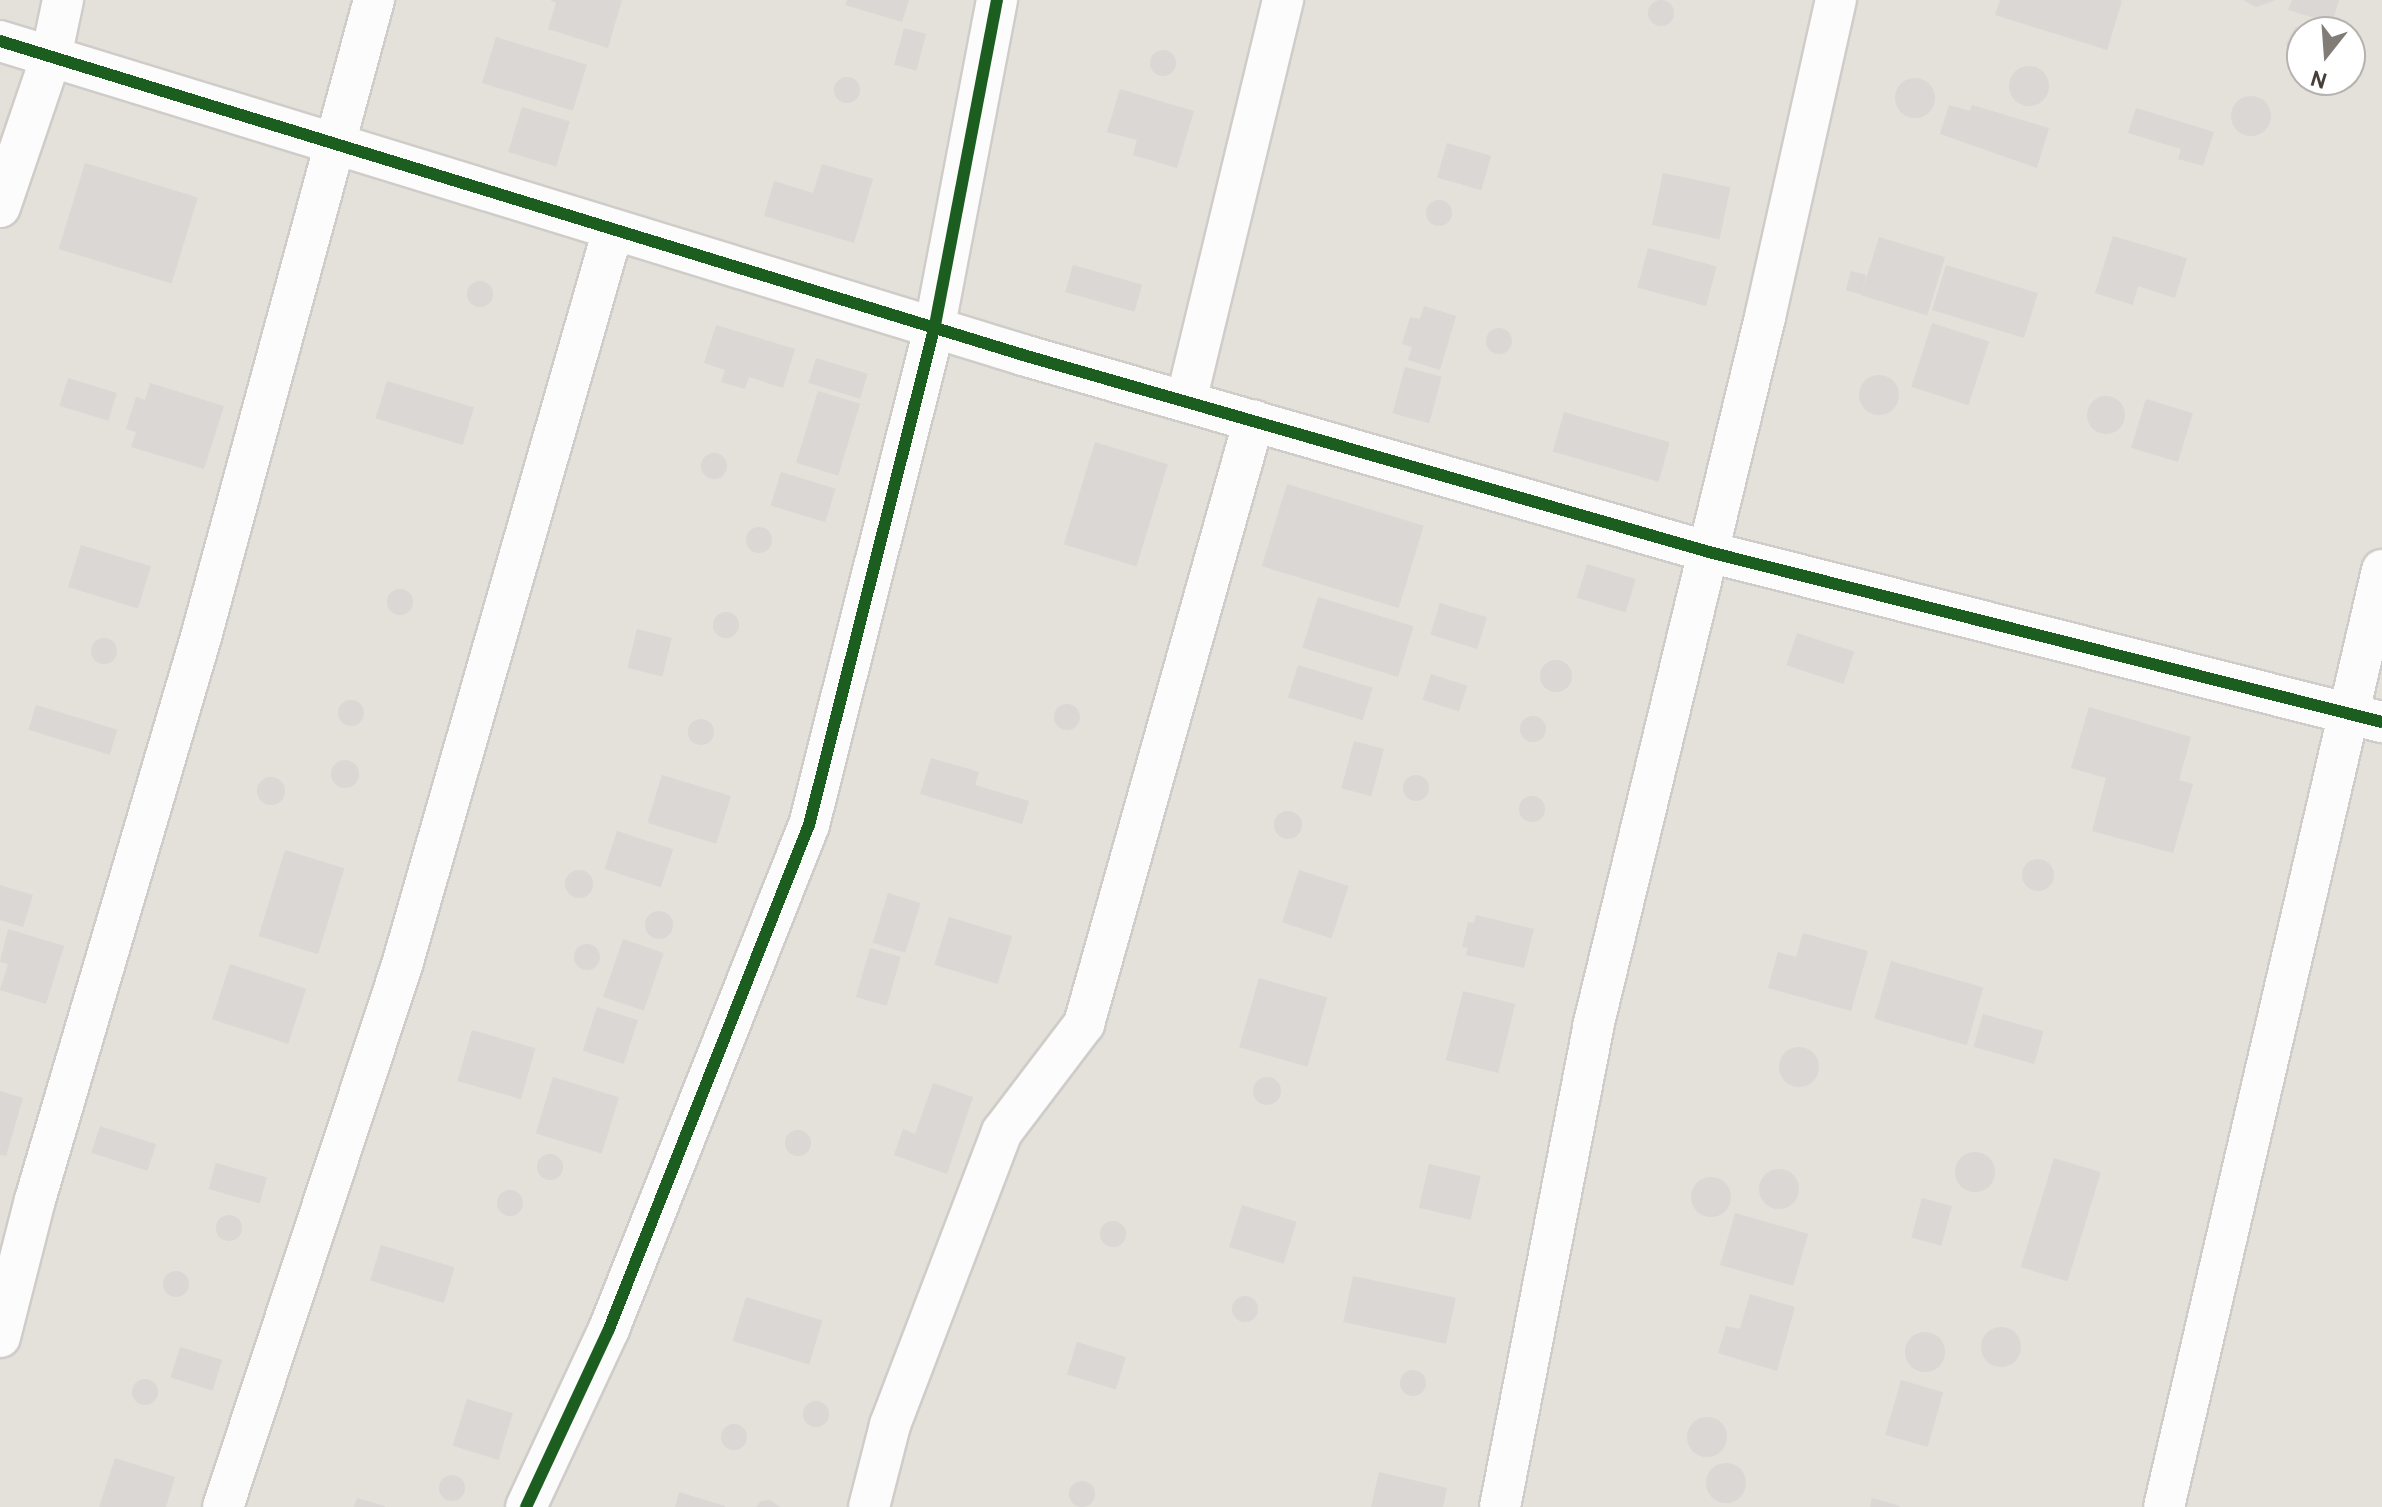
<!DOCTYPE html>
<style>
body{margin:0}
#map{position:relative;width:2382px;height:1507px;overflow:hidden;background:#f1eeeb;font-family:Overpass,sans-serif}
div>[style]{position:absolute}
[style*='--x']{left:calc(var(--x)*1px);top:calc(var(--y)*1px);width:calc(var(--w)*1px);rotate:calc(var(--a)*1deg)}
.residential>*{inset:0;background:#e4e0da}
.building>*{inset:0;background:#dad7d4;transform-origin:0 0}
.round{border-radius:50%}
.roads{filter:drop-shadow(2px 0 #cfccc9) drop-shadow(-2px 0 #cfccc9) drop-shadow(0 2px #cfccc9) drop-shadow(0 -2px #cfccc9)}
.street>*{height:40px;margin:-20px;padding:0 20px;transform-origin:20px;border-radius:20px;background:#fdfcfc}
.cycleway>*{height:12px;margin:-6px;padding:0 6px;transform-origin:6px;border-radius:6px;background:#1b5e20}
span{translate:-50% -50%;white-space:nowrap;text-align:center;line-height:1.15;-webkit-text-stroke:8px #fff;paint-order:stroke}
.north{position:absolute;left:2286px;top:16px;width:80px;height:80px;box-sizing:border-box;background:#fff;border:2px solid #b5b2af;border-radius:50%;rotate:197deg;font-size:22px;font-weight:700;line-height:32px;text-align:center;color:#463f38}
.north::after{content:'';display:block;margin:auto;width:28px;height:36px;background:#827c77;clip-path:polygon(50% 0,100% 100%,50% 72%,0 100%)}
</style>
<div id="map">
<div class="residential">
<div style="clip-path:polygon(evenodd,0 0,2382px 0,2382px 1507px,0 1507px,0 0,2302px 32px,2350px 32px,2350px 80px,2302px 80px,2302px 32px)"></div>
</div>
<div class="building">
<div class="round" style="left:1648px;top:0;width:26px;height:26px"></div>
<div style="clip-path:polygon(550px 0,622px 0,608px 48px,548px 29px,556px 3px)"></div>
<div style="clip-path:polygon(847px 0,909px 0,902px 22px,845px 5px)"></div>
<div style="clip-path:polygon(2000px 0,2120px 0,2122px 1px,2107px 50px,1995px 15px)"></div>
<div style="clip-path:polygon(2243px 0,2276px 0,2256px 7px)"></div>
<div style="clip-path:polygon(2292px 0,2339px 0,2332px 23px,2288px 10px)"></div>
<div style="clip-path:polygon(2308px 24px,2323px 32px,2302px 32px,2302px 63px,2291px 57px,2286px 44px,2295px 27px)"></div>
<div style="left:904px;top:28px;width:23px;height:38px;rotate:15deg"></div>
<div style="left:496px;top:37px;width:95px;height:48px;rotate:17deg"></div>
<div class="round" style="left:1150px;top:50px;width:26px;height:26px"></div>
<div class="round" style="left:2009px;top:66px;width:40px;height:40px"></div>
<div class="round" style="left:834px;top:77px;width:26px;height:26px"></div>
<div class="round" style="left:1895px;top:78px;width:40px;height:40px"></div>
<div style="clip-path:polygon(1120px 89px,1194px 111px,1177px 168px,1133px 155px,1137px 140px,1107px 132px)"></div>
<div class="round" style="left:2231px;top:96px;width:40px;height:40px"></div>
<div style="clip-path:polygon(1949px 105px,1970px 111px,1972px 105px,2049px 128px,2037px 168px,1940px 134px)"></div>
<div style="left:522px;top:107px;width:50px;height:47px;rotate:17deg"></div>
<div style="clip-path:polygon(2136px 108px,2214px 132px,2203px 166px,2178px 159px,2181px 149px,2128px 133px)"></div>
<div style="left:1447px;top:143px;width:46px;height:36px;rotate:16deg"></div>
<div style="left:85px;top:163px;width:118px;height:90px;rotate:17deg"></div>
<div style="clip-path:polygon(822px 164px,873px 179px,854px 243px,764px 216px,774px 181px,813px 193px)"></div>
<div style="left:1663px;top:173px;width:69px;height:53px;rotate:12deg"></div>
<div class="round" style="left:1426px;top:200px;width:26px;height:26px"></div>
<div style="clip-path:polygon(2113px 236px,2187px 258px,2175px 298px,2138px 286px,2133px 305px,2095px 293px)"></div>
<div style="left:1879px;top:237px;width:69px;height:61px;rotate:17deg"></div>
<div style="left:1648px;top:248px;width:71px;height:41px;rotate:15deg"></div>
<div style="left:1073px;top:265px;width:72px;height:28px;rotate:16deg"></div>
<div style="left:1946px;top:265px;width:96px;height:47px;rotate:17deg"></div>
<div style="left:1851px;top:271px;width:16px;height:20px;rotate:15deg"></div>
<div class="round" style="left:467px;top:281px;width:26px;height:26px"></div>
<div style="clip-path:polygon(1424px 306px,1456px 316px,1440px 370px,1408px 360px,1412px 347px,1402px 344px,1410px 317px,1420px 319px)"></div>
<div style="left:1932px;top:323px;width:60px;height:67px;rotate:18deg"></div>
<div style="clip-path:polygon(716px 325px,795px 349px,783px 388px,749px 377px,745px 389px,721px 382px,725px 370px,704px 363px)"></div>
<div class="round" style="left:1486px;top:328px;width:26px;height:26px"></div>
<div style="left:816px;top:358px;width:54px;height:26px;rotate:17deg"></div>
<div style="left:1405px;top:367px;width:38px;height:48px;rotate:15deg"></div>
<div class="round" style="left:1859px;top:375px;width:40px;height:40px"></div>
<div style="left:68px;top:378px;width:51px;height:29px;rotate:17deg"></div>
<div style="left:387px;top:381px;width:91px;height:39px;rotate:17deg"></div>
<div style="clip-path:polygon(150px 383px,224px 406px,204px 469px,131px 447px,136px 432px,126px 429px,136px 397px,145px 400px)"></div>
<div style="left:818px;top:391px;width:44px;height:75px;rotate:17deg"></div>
<div class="round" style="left:2087px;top:396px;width:38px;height:38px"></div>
<div style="left:2146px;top:399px;width:49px;height:51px;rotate:17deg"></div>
<div style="left:1564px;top:412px;width:110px;height:41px;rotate:16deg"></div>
<div style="left:1095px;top:442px;width:76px;height:107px;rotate:17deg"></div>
<div class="round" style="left:701px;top:453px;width:26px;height:26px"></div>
<div style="left:781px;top:472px;width:57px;height:35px;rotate:17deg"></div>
<div style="left:1287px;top:484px;width:143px;height:86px;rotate:17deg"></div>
<div class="round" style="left:746px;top:527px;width:26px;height:26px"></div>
<div style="left:81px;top:545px;width:73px;height:44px;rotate:17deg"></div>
<div style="left:1587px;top:564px;width:51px;height:35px;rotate:17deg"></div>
<div class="round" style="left:387px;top:589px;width:26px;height:26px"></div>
<div style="left:1318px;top:597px;width:100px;height:53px;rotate:17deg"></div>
<div style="left:1440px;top:603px;width:49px;height:33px;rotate:17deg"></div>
<div class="round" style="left:713px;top:612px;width:26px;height:26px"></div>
<div style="left:637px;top:629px;width:36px;height:40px;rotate:14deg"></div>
<div style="left:1797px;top:633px;width:60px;height:34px;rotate:18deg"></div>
<div class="round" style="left:91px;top:638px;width:26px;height:26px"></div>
<div class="round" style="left:1540px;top:660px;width:32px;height:32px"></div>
<div style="left:1298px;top:665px;width:78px;height:34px;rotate:17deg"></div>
<div style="left:1431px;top:674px;width:38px;height:27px;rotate:18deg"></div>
<div class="round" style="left:338px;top:700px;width:26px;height:26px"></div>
<div class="round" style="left:1054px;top:704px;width:26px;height:26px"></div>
<div style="left:36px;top:705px;width:85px;height:26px;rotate:17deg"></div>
<div style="clip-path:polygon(2089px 707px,2191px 737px,2179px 780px,2193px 784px,2173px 853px,2092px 831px,2106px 778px,2071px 768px)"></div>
<div class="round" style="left:1520px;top:716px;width:26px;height:26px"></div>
<div class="round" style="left:688px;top:719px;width:26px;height:26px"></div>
<div style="left:1354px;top:741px;width:31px;height:49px;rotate:15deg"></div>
<div style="clip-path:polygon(931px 758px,979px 772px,975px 785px,1029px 801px,1022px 824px,920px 794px)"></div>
<div class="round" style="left:331px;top:760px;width:28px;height:28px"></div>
<div class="round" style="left:1403px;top:775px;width:26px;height:26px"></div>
<div style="left:662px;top:775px;width:72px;height:50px;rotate:17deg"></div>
<div class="round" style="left:257px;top:777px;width:28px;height:28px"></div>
<div class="round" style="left:1519px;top:796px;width:26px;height:26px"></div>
<div class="round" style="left:1274px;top:811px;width:28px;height:28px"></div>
<div style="left:617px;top:831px;width:59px;height:40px;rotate:18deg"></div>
<div style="left:285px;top:850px;width:62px;height:90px;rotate:17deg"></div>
<div class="round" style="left:2022px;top:859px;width:32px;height:32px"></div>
<div style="left:1299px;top:870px;width:52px;height:55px;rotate:18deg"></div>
<div class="round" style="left:565px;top:870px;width:28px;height:28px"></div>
<div style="clip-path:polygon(0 885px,33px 895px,23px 927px,0 920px)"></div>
<div style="left:888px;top:893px;width:34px;height:52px;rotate:17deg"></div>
<div class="round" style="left:645px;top:911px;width:28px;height:28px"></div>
<div style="clip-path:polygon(1476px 915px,1534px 929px,1524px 968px,1466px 955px,1468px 948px,1462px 947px,1468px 922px,1474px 923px)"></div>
<div style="left:949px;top:917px;width:66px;height:50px;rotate:17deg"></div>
<div style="clip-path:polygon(8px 929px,64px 946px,46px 1004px,0 990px,8px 964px,0 962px)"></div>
<div style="clip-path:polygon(1803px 933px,1868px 951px,1851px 1011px,1768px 988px,1778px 952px,1796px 957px)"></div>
<div style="left:623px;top:939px;width:43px;height:61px;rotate:19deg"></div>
<div class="round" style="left:574px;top:944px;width:26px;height:26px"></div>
<div style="left:870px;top:948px;width:32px;height:51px;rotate:16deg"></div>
<div style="left:1891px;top:961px;width:96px;height:60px;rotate:16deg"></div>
<div style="left:230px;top:964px;width:80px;height:58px;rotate:18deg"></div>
<div style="left:1259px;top:978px;width:71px;height:72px;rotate:16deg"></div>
<div style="left:1463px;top:991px;width:54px;height:71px;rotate:14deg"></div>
<div style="left:597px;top:1007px;width:43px;height:46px;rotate:18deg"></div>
<div style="left:1983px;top:1014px;width:63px;height:34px;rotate:16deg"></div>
<div style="left:472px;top:1030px;width:66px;height:53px;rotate:16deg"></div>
<div class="round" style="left:1779px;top:1047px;width:40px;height:40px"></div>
<div style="left:553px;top:1077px;width:69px;height:59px;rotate:17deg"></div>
<div class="round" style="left:1253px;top:1077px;width:28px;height:28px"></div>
<div style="clip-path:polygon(933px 1083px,973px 1097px,947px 1174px,894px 1155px,903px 1129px,915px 1134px)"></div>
<div style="clip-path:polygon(0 1091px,23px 1098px,6px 1156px,0 1155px)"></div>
<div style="left:100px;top:1126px;width:59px;height:28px;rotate:18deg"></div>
<div class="round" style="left:785px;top:1130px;width:26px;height:26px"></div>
<div class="round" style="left:1955px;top:1152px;width:40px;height:40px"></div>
<div class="round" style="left:537px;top:1154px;width:26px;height:26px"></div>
<div style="left:2054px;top:1158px;width:49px;height:114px;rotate:17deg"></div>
<div style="left:216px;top:1163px;width:53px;height:27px;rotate:16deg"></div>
<div style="left:1429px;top:1164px;width:53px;height:45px;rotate:13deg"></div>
<div class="round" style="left:1759px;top:1169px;width:40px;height:40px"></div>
<div class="round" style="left:1691px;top:1177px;width:40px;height:40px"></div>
<div class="round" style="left:497px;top:1190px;width:26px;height:26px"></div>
<div style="left:1922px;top:1198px;width:31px;height:41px;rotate:15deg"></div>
<div style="left:1242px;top:1205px;width:57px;height:44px;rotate:17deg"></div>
<div style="left:1735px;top:1213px;width:76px;height:54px;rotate:16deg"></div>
<div class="round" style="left:216px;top:1215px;width:26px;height:26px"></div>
<div class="round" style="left:1100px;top:1221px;width:26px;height:26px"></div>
<div style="left:381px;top:1245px;width:77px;height:37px;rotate:17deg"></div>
<div class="round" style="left:163px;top:1271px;width:26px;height:26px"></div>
<div style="left:1353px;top:1276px;width:105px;height:47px;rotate:12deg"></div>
<div style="clip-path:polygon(1750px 1294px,1795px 1307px,1777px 1371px,1718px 1353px,1726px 1326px,1740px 1329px)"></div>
<div class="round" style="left:1232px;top:1296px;width:26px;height:26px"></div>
<div style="left:746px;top:1297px;width:80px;height:46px;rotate:17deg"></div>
<div class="round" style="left:1981px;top:1327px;width:40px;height:40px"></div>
<div class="round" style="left:1905px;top:1332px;width:40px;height:40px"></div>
<div style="left:1077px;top:1342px;width:51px;height:34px;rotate:17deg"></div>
<div style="left:180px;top:1347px;width:44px;height:32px;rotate:17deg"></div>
<div class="round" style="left:1400px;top:1370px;width:26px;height:26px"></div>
<div class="round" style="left:132px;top:1379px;width:26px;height:26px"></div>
<div style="left:1901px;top:1380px;width:44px;height:57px;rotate:16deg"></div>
<div style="left:467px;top:1399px;width:48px;height:49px;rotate:17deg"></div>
<div class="round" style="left:803px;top:1401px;width:26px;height:26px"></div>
<div class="round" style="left:1687px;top:1417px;width:40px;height:40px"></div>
<div class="round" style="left:721px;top:1424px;width:26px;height:26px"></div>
<div style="clip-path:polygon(115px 1458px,175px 1477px,166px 1507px,99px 1507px)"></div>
<div class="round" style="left:1706px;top:1463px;width:40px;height:40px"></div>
<div style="clip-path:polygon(1379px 1472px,1447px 1488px,1443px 1507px,1371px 1507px)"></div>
<div class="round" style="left:439px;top:1475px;width:26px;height:26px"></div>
<div class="round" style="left:1069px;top:1481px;width:26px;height:26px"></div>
<div style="clip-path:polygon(679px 1492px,725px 1506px,725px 1507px,675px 1507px)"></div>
<div style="clip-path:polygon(357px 1498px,385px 1506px,385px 1507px,354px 1507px)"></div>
<div style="clip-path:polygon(1872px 1498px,1900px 1506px,1899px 1507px,1870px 1507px)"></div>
<div style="clip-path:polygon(770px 1500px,780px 1507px,756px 1507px,761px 1501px)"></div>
</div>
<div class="roads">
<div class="street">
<div style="--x:0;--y:41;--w:1070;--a:17.06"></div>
<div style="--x:1023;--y:355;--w:714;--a:16.02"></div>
<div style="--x:1709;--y:552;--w:694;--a:14.18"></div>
<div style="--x:0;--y:207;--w:158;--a:-71.2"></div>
<div style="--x:51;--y:57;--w:58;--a:-78.1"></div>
<div style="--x:1186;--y:401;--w:413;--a:-76.4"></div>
<div style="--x:0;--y:1337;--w:141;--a:-75.7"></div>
<div style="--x:35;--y:1200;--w:587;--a:-73.57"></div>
<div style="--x:201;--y:637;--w:660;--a:-74.81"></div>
<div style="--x:223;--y:1507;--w:571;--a:-71.72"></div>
<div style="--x:402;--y:965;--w:765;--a:-73.98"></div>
<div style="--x:526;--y:1507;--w:196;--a:-65"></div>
<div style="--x:609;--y:1329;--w:542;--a:-68.36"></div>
<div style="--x:809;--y:825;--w:516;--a:-75.86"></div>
<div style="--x:935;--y:325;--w:331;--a:-79.2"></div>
<div style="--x:869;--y:1507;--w:85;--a:-75.6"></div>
<div style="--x:890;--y:1425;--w:314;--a:-69.1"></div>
<div style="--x:1002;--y:1132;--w:136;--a:-52.8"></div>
<div style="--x:1084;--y:1024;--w:627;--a:-74.28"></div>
<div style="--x:1500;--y:1507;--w:489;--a:-79"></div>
<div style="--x:1593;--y:1027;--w:731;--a:-76.38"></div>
<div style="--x:1765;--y:317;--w:325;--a:-77.4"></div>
<div style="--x:2164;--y:1507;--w:962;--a:-76.9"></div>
</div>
</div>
<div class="cycleway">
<div style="--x:0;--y:41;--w:1070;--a:17.06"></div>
<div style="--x:1023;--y:355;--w:714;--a:16.02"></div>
<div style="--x:1709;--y:552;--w:694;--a:14.18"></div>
<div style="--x:526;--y:1507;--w:196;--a:-65"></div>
<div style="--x:609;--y:1329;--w:542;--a:-68.36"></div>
<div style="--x:809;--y:825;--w:516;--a:-75.86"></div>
<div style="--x:935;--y:325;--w:331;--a:-79.2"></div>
</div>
<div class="north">N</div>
</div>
